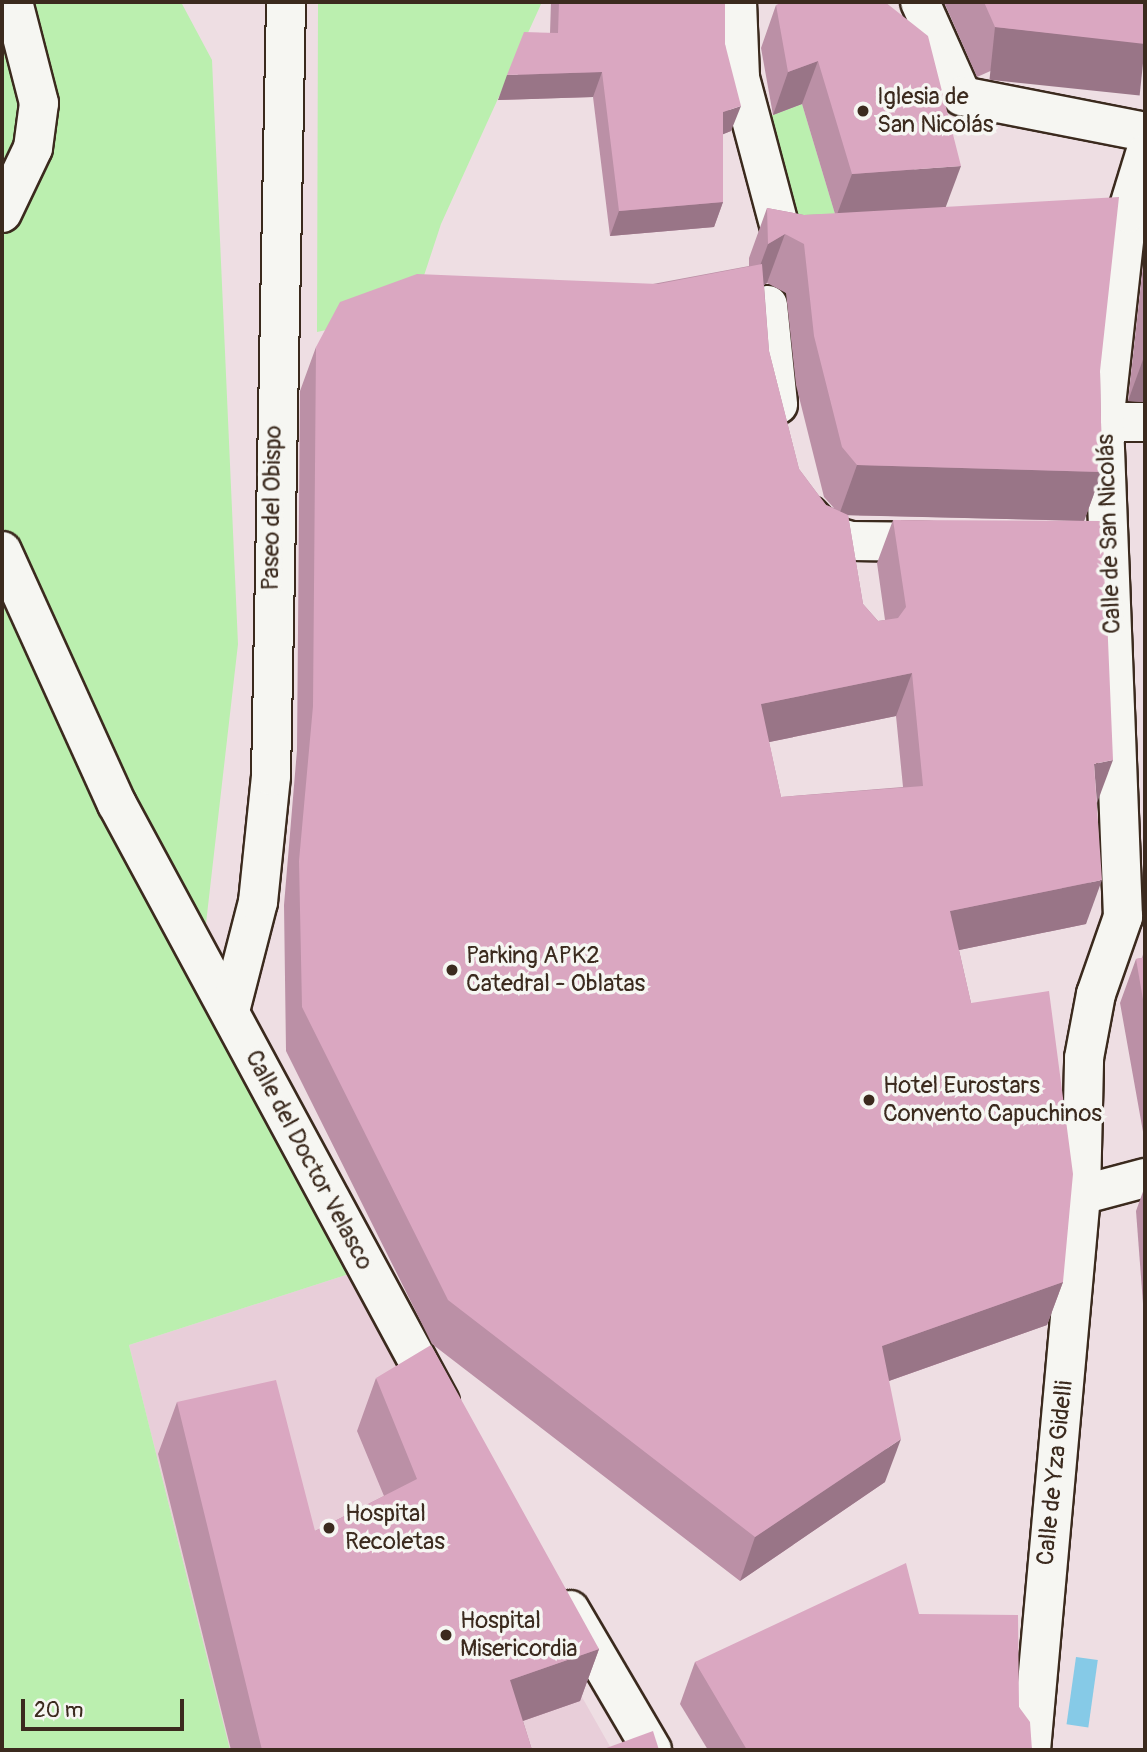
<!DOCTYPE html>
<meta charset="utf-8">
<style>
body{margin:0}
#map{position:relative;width:1147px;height:1752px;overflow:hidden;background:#eedee3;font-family:Pangolin,sans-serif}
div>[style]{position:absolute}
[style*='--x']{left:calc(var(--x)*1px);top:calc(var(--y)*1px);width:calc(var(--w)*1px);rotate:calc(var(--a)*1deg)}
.built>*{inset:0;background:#e8ced9}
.green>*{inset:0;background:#bbefaf}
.water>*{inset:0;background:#86cae7;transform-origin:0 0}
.roads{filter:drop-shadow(2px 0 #3b2a1e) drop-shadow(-2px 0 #3b2a1e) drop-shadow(0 2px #3b2a1e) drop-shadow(0 -2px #3b2a1e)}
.minor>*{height:38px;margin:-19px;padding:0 19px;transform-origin:19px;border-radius:19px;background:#f6f6f2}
.wall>*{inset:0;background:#bb90a6}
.shaded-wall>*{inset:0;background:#997587;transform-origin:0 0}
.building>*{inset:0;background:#daa7c1}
.dots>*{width:19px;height:19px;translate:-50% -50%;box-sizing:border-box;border:4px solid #f6f6f2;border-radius:50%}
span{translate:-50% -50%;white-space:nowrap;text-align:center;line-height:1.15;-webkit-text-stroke:7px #f6f6f2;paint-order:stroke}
.poi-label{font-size:24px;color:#3b2a1e}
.left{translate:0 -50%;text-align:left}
.street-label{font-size:24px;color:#3b2a1e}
.frame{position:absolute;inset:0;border:4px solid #3b2a1e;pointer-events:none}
.scale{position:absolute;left:21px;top:1699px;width:163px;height:32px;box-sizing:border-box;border:4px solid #3b2a1e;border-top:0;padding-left:9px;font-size:21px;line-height:24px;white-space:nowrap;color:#3b2a1e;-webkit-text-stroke:5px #f6f6f2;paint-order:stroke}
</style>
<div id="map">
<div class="built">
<div style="clip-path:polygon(352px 1273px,412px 1397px,612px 1750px,230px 1750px,129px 1345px)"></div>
</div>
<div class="green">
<div style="clip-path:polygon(2px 2px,181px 2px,212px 60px,238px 644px,201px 967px,352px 1273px,129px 1345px,230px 1750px,2px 1750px)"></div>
<div style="clip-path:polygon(318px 2px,542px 2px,441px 224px,412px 312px,317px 332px)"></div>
<div style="clip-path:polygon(802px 104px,838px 224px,798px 228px,762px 119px)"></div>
</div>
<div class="water">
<div style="left:1076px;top:1657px;width:22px;height:68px;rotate:8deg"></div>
</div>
<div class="roads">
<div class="minor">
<div style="--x:737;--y:2;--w:76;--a:87.7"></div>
<div style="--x:740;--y:78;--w:171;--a:75.1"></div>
<div style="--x:784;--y:243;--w:17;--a:-7"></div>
<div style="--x:920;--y:2;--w:103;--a:65.9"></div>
<div style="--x:962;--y:96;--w:187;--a:11.1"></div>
<div style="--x:2;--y:213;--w:72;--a:-64.5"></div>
<div style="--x:33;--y:148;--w:45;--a:-82.4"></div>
<div style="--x:39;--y:103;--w:104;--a:-104.4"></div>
<div style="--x:768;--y:305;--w:100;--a:84.2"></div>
<div style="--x:1104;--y:423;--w:41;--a:-1.4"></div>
<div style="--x:809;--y:515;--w:26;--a:47"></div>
<div style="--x:827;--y:534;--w:25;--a:16"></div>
<div style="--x:851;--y:541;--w:84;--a:0.7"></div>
<div style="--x:2;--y:551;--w:278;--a:65.6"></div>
<div style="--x:117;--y:804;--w:680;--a:61.63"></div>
<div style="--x:230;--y:1011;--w:113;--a:-75.6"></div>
<div style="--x:258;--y:902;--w:127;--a:-84.1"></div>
<div style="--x:271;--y:776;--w:774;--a:-88.89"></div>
<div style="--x:1081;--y:1195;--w:66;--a:-14.9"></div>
<div style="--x:570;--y:1610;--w:162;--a:59.6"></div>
<div style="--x:1031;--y:1750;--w:557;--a:-84.85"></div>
<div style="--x:1081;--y:1195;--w:137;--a:-88.7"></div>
<div style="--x:1084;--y:1058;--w:65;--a:-79.4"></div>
<div style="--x:1096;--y:994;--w:82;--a:-70.7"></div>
<div style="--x:1123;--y:917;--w:494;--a:-92.2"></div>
<div style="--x:1104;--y:423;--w:211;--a:-83.7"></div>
<div style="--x:1127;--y:213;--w:62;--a:-73"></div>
</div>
</div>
<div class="wall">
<div style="clip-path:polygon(551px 2px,725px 2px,725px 44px,731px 131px,723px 134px,723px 202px,714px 227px,610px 236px,593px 97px,498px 100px,550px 33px)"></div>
<div style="clip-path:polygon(944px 2px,1145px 2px,977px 77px)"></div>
<div style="clip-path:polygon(evenodd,776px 5px,946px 207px,1100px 371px,1102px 472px,1084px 521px,848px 515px,863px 604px,878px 621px,885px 620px,877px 563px,893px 520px,1097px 803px,1086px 924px,959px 950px,971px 1003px,1063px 1282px,1047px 1325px,889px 1381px,885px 1482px,740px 1581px,432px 1344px,286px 1051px,284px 905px,297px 750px,300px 391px,316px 347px,749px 266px,749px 258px,767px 208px,804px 215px,835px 214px,802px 104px,773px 115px,761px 48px,776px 5px,767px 283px,786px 293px,796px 385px,824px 497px,834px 508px,826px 505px,799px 469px,769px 351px,764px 285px,767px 283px,776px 5px,896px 716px,903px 787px,781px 797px,769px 742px,896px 716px)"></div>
<div style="clip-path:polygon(1145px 247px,1145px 402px,1128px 401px)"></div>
<div style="clip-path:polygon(1145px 947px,1145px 1143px,1120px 1003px,1136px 959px,1142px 958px)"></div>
<div style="clip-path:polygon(1145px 1186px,1145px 1330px,1136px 1211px)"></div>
<div style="clip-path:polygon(376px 1378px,599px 1649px,580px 1701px,523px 1721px,532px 1750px,231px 1750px,158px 1454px,177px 1402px,315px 1531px,384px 1496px,357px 1431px)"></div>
<div style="clip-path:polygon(919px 1614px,1019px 1707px,1032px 1750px,708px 1750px,680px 1704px,695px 1662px)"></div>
</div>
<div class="shaded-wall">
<div style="left:995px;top:27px;width:151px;height:53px;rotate:6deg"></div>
<div style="clip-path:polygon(818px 61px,802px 104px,773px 115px,788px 72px)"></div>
<div style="clip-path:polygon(602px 72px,593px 97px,498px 100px,507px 75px)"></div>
<div style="clip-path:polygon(741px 106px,731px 131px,714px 138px,723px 112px)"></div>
<div style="clip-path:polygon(961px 166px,945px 209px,836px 217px,852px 174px)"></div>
<div style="clip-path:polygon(723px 202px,714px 227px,610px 236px,619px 211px)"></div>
<div style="clip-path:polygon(785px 234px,767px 283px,750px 293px,768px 244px)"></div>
<div style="clip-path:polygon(1145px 354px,1145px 402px,1128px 401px)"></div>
<div style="clip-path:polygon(857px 465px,1102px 472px,1084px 521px,839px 515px)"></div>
<div style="clip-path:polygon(912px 673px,896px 716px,745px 747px,761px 704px)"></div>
<div style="clip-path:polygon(1113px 760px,1097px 803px,1094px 764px)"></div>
<div style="clip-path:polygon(1102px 880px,1086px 924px,935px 955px,950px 911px)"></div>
<div style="clip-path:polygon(1063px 1282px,1047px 1325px,866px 1389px,882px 1346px)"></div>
<div style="clip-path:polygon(901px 1439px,885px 1482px,740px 1581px,755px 1537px)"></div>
<div style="clip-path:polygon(599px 1649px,580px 1701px,491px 1732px,510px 1680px)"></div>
</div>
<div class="building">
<div style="clip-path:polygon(559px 2px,725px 2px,725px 44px,741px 106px,723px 112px,723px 202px,619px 211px,602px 72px,507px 75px,524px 32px,558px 33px)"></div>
<div style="clip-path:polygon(783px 2px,885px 2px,928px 36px,961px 166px,852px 174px,818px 61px,788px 72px,776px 5px)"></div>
<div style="clip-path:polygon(984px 2px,1145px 2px,1145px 44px,995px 27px)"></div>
<div style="clip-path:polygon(1119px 197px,1100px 371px,1102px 472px,857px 465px,842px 447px,814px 336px,804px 244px,785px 234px,768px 244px,767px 208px,804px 215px)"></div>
<div style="clip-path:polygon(evenodd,762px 264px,769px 351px,799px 469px,826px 505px,848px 515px,863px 604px,878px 621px,898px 618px,906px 607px,893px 520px,1103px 521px,1113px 760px,1094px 764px,1102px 880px,950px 911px,971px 1003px,1049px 991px,1073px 1174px,1063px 1282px,882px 1346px,901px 1439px,755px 1537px,448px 1300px,302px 1007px,299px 861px,313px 706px,316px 347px,340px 302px,417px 274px,658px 284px,762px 264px,912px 673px,923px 786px,781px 797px,761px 704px,912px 673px)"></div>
<div style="clip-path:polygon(1145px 957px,1145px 1011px,1136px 959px)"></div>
<div style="clip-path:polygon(431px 1345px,599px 1649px,510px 1680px,532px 1750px,262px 1750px,177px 1402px,276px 1380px,315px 1531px,417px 1479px,376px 1378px)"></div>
<div style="clip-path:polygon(906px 1563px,919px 1614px,1018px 1615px,1019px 1707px,1030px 1722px,1032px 1750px,747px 1750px,695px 1662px)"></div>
<div style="clip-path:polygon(653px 1731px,659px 1750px,601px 1750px)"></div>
</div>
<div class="dots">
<div style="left:863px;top:111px;background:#3b2a1e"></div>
<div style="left:452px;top:970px;background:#3b2a1e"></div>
<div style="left:869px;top:1100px;background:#3b2a1e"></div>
<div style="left:329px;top:1528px;background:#3b2a1e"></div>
<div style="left:446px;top:1635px;background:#3b2a1e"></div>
</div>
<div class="poi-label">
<span class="left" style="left:877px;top:111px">Iglesia de<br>San Nicolás</span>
<span class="left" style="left:466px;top:970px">Parking APK2<br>Catedral - Oblatas</span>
<span class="left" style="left:883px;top:1100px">Hotel Eurostars<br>Convento Capuchinos</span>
<span class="left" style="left:345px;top:1528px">Hospital<br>Recoletas</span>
<span class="left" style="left:460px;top:1635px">Hospital<br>Misericordia</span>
</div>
<div class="street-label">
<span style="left:272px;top:508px;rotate:-89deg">Paseo del Obispo</span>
<span style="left:1109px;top:534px;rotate:-92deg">Calle de San Nicolás</span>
<span style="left:309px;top:1160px;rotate:62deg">Calle del Doctor Velasco</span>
<span style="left:1055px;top:1473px;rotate:-84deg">Calle de Yza Gidelli</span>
</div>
<div class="frame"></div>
<div class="scale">20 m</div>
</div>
